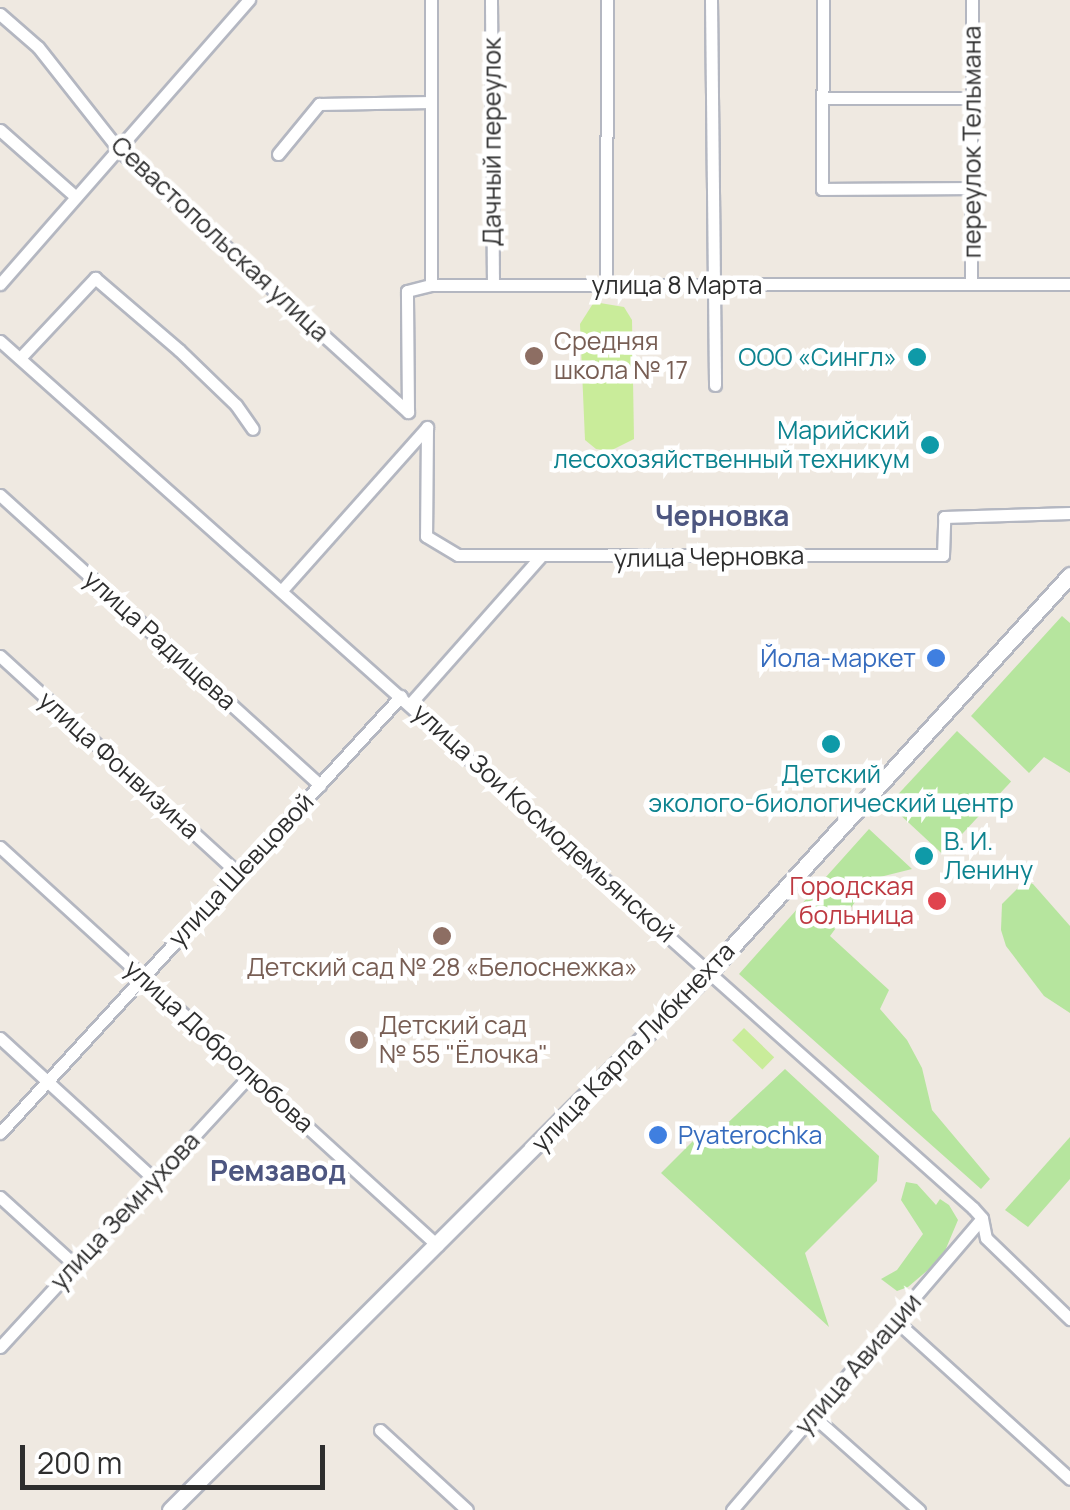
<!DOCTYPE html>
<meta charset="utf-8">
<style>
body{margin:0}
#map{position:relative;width:1070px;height:1510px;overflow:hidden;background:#efe9e1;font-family:Manrope,sans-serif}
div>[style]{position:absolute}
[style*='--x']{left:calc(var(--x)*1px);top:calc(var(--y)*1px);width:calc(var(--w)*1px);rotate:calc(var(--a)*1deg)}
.green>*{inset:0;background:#b6e59e;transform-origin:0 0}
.pitch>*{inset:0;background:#c9ec9a;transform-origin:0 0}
.roads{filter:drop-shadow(2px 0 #b4b7c1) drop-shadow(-2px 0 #b4b7c1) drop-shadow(0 2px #b4b7c1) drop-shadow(0 -2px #b4b7c1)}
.street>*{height:11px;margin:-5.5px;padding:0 5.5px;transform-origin:5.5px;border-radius:5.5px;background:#fff}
.secondary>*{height:15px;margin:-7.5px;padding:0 7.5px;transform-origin:7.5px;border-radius:7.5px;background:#fff}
.dots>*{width:28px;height:28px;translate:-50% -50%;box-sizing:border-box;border:5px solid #fff;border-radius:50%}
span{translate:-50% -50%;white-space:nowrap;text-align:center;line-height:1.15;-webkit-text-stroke:9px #fff;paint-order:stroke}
.street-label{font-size:25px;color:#2e2e2e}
.education-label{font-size:25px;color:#785e54}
.left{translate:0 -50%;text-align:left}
.culture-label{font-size:25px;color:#0d838f}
.right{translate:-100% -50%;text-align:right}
.shop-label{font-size:25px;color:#366cbe}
.health-label{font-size:25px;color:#be3a42}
.neighbourhood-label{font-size:28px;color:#4d5680;font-weight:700}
.scale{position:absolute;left:20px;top:1445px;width:305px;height:45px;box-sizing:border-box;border:5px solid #2e2e2e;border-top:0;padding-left:12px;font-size:30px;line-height:35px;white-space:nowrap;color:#2e2e2e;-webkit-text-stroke:8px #fff;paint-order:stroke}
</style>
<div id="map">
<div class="green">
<div style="clip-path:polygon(1062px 616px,1070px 623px,1070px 773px,1044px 757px,1029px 773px,971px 716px)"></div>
<div style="left:957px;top:731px;width:74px;height:100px;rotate:43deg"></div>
<div style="clip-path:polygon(869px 829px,912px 869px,872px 879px,830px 936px,889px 990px,880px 1009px,907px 1040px,922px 1068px,932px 1110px,990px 1179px,981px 1189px,739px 974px)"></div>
<div style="clip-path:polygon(1025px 881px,1033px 884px,1070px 926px,1070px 1013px,1044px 996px,1006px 946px,1001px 930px,1002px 904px)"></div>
<div style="clip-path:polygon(785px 1069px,879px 1156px,877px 1181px,805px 1253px,829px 1327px,661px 1173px,705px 1129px,718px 1132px)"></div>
<div style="clip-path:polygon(1070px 1137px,1070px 1179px,1028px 1227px,1005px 1210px)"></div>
<div style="clip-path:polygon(906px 1182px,917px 1184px,936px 1205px,940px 1199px,949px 1205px,958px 1220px,942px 1258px,908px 1287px,897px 1291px,881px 1279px,897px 1270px,923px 1234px,901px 1200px)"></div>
</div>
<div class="pitch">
<div style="clip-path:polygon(594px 302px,624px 307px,632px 320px,634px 439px,610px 451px,596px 449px,585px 440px,580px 324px)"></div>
<div style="left:744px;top:1028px;width:42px;height:17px;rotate:44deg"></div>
</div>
<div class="roads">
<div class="street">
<div style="--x:431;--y:0;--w:285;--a:90"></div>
<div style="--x:491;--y:0;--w:285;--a:89.6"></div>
<div style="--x:711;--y:0;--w:385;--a:89.4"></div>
<div style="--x:823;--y:0;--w:189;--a:90.3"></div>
<div style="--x:822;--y:189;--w:151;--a:-0.4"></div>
<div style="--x:0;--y:14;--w:50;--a:41"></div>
<div style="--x:38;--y:47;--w:131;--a:51.8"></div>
<div style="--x:119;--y:150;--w:390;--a:42.2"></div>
<div style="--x:823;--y:98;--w:150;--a:0"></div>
<div style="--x:0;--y:130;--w:101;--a:41.4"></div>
<div style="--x:278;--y:154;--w:65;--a:-50.6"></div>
<div style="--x:319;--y:104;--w:112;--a:-1"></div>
<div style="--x:0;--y:284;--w:378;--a:-48.8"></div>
<div style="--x:971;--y:284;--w:284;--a:-89.8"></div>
<div style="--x:606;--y:285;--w:285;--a:-89.8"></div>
<div style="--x:0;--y:341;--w:1303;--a:41.7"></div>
<div style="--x:973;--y:1208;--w:13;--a:48"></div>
<div style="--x:982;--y:1218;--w:20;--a:79"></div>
<div style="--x:986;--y:1238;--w:117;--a:44"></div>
<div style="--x:20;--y:358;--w:110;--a:-46.8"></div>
<div style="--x:95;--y:278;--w:111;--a:40.6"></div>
<div style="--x:179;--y:350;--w:79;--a:44"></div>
<div style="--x:236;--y:405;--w:29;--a:55"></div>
<div style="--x:408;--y:412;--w:121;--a:-90.5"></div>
<div style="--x:407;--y:291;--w:25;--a:-14"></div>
<div style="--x:431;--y:285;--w:639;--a:-0.09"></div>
<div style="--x:427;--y:427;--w:109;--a:90.5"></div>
<div style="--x:426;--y:536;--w:37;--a:31"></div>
<div style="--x:458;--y:555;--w:485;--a:0"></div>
<div style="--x:943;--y:555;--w:38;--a:-88"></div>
<div style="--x:944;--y:517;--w:126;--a:-1.8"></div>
<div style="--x:0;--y:495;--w:432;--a:42.2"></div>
<div style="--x:282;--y:590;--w:218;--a:-48.3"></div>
<div style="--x:0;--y:656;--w:322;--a:42.4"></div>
<div style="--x:410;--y:704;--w:196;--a:-48.5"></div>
<div style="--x:0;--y:847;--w:592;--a:42.33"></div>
<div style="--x:0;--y:1038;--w:209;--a:42.5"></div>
<div style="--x:0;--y:1133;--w:593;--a:-47.46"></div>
<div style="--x:0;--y:1197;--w:101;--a:42.2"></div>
<div style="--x:896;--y:1321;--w:235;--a:42.2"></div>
<div style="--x:0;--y:1347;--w:369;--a:-47.4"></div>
<div style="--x:813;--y:1416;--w:142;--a:41.6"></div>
<div style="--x:380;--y:1430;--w:118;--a:42.6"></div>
<div style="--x:732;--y:1510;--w:384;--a:-49.4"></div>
</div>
<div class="secondary">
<div style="--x:170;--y:1510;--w:764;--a:-44.95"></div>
<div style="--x:711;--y:970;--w:534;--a:-47.73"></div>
</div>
</div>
<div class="dots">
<div style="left:534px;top:356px;background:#8d6e63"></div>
<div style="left:917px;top:357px;background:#0f9aa8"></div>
<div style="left:930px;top:445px;background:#0f9aa8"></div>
<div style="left:936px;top:658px;background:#3f7fe0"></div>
<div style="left:831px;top:744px;background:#0f9aa8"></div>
<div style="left:924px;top:856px;background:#0f9aa8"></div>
<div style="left:937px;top:901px;background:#e0444e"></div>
<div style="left:442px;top:936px;background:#8d6e63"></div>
<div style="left:359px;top:1040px;background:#8d6e63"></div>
<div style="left:658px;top:1135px;background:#3f7fe0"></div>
</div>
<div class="street-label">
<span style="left:492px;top:142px;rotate:-90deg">Дачный переулок</span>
<span style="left:972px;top:142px;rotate:-90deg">переулок Тельмана</span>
<span style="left:220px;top:239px;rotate:43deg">Севастопольская улица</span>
<span style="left:677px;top:285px">улица 8 Марта</span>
<span style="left:709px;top:557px;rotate:-1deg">улица Черновка</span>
<span style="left:160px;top:640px;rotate:42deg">улица Радищева</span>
<span style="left:119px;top:765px;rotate:42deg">улица Фонвизина</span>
<span style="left:544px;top:823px;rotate:42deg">улица Зои Космодемьянской</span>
<span style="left:241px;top:870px;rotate:-47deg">улица Шевцовой</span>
<span style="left:219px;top:1046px;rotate:42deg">улица Добролюбова</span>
<span style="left:633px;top:1047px;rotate:-46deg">улица Карла Либкнехта</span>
<span style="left:125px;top:1211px;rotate:-47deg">улица Земнухова</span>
<span style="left:858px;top:1364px;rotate:-49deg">улица Авиации</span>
</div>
<div class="education-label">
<span class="left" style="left:554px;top:356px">Средняя<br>школа № 17</span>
<span style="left:442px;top:967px">Детский сад № 28 «Белоснежка»</span>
<span class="left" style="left:379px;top:1040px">Детский сад<br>№ 55 "Ёлочка"</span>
</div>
<div class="culture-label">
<span class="right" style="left:897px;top:357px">ООО «Сингл»</span>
<span class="right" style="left:910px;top:445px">Марийский<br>лесохозяйственный техникум</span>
<span style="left:831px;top:789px">Детский<br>эколого-биологический центр</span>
<span class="left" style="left:944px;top:856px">В. И.<br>Ленину</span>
</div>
<div class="shop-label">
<span class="right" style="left:916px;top:658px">Йола-маркет</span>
<span class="left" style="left:678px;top:1135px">Pyaterochka</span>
</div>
<div class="health-label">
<span class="right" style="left:914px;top:901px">Городская<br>больница</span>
</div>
<div class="neighbourhood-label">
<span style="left:722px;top:515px">Черновка</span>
<span style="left:278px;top:1170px">Ремзавод</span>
</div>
<div class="scale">200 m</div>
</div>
